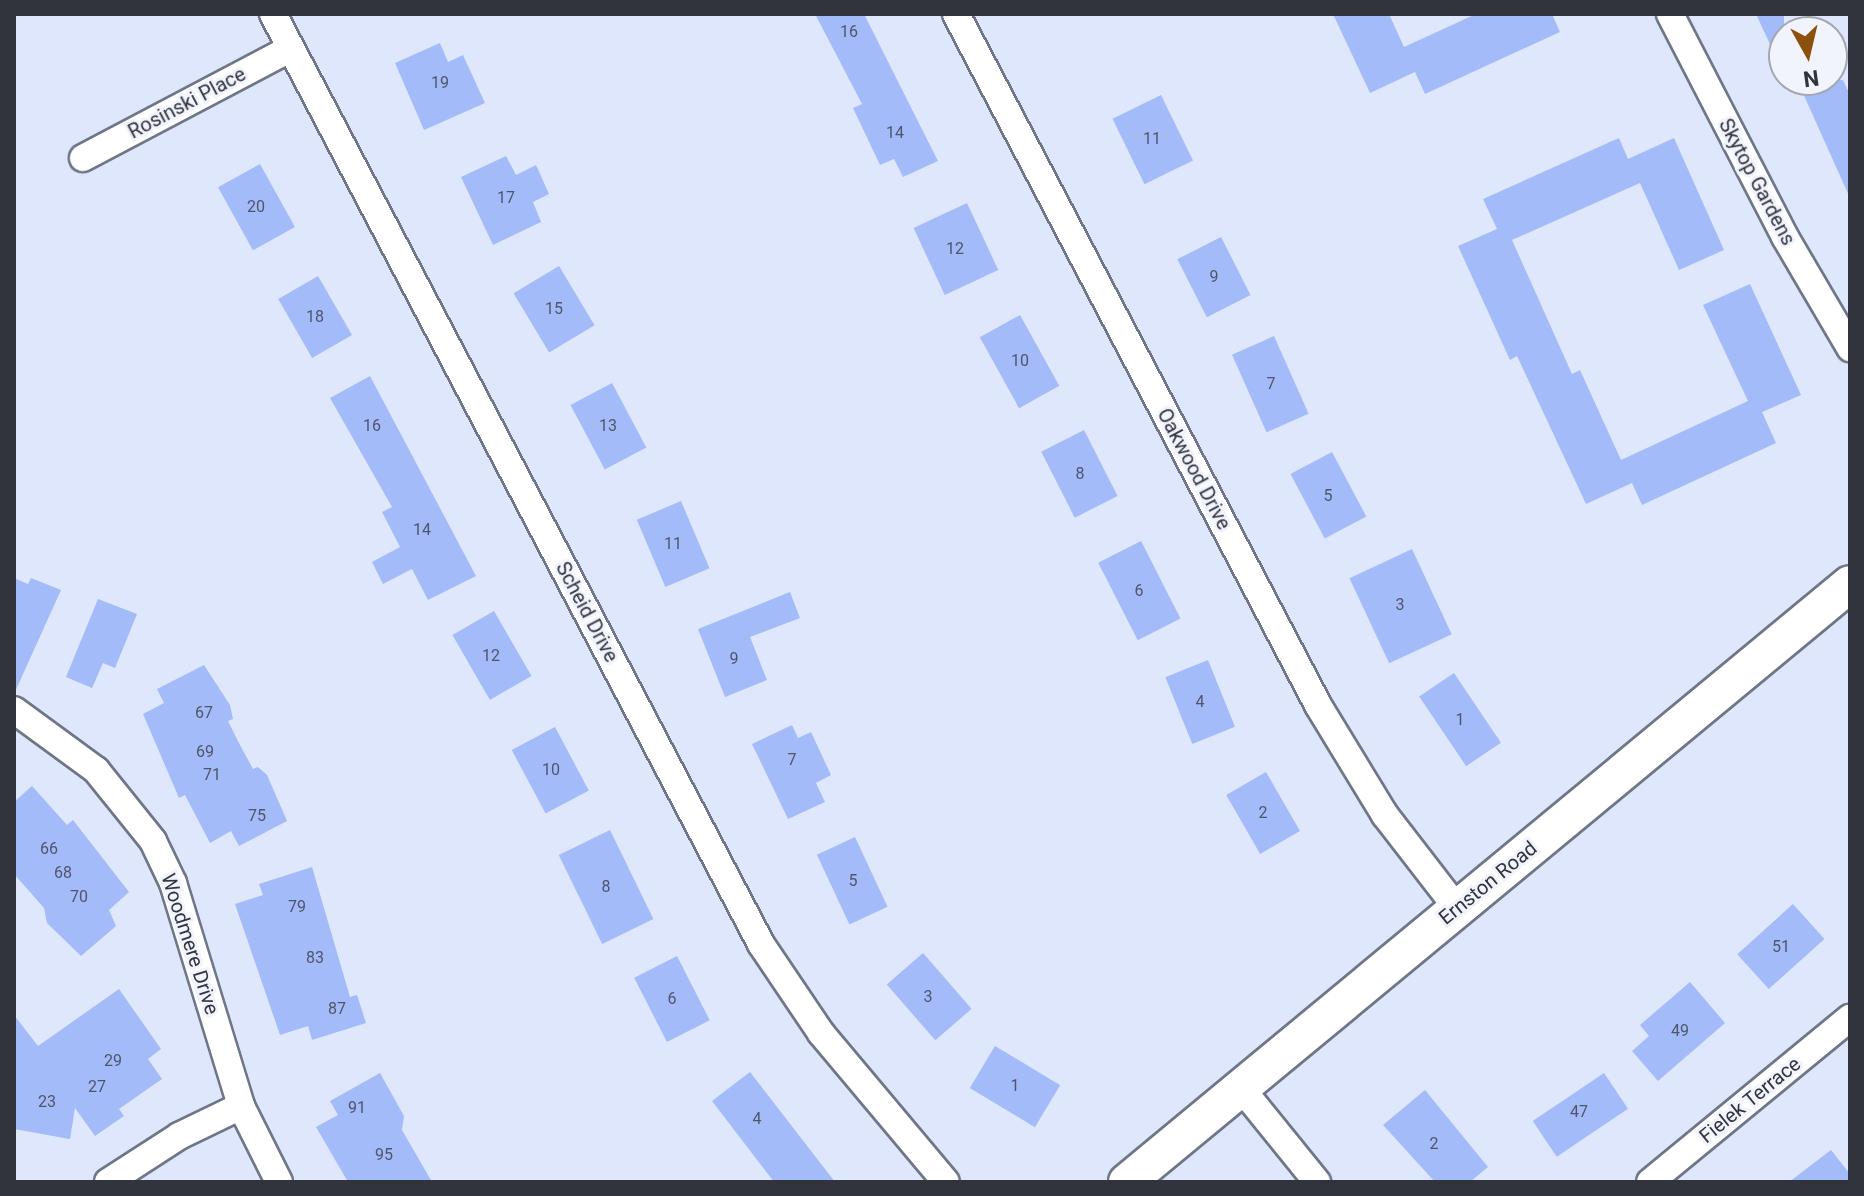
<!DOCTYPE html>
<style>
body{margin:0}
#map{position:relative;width:1864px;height:1196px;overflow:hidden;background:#dfe7fc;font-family:Roboto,sans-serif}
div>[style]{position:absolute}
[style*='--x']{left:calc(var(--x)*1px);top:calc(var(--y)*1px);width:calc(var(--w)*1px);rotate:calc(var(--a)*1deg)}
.building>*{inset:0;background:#a4bbf9;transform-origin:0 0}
.roads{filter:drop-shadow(2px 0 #6e7688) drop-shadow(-2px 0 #6e7688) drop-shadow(0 2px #6e7688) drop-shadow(0 -2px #6e7688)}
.street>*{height:26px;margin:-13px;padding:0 13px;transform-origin:13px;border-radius:13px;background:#fff}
.secondary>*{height:36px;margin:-18px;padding:0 18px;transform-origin:18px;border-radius:18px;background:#fff}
span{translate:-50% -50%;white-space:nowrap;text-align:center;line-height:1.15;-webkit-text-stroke:6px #f1f4fd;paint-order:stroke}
.number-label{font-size:16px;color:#4e566b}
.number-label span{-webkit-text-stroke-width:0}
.street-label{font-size:20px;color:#31343c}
.frame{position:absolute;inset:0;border:16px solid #31343c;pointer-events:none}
.north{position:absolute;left:1768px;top:16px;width:80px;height:80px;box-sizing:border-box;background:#f1f4fd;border:2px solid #a4a7b0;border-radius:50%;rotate:172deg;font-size:22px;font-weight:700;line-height:32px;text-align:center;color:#31343c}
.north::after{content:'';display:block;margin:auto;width:28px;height:36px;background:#8b500b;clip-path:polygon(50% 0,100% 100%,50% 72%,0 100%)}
</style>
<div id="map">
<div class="building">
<div style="clip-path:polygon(815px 14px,864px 14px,938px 161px,903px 177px,894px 159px,880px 165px,853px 108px,862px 104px)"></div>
<div style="clip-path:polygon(1333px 14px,1389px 14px,1404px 47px,1476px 14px,1552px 14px,1560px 32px,1425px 94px,1415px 72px,1370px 93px)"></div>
<div style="clip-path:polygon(1756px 14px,1784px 14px,1784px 75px)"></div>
<div style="clip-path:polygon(440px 43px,448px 62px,463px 55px,485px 103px,424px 130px,395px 63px)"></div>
<div style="clip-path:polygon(1797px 80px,1843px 80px,1850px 95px,1850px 198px)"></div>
<div style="left:1161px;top:95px;width:73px;height:54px;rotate:64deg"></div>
<div style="clip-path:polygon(1619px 138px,1628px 159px,1674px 138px,1724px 250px,1679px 270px,1640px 183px,1512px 240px,1572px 374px,1580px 370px,1621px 460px,1748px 401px,1703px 305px,1750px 284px,1801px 395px,1762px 412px,1776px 443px,1642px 505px,1632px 483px,1586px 504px,1517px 356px,1510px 360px,1458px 246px,1497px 229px,1483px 199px)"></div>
<div style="clip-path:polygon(506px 156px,516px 175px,536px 165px,549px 194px,533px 202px,541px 222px,493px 245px,461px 177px)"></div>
<div style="left:260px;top:164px;width:72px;height:48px;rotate:61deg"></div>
<div style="left:967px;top:203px;width:74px;height:59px;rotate:65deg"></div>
<div style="left:1221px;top:237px;width:65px;height:49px;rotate:63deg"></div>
<div style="left:559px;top:266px;width:69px;height:53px;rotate:59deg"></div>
<div style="left:318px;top:276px;width:68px;height:46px;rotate:60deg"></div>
<div style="left:1020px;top:315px;width:81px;height:46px;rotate:61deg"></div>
<div style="left:1274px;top:336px;width:85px;height:46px;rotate:66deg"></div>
<div style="clip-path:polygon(370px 376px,476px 576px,428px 600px,412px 569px,383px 584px,372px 562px,400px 547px,382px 512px,392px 507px,330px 398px)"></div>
<div style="left:612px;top:383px;width:73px;height:47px;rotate:62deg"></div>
<div style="left:1084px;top:430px;width:74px;height:48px;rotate:63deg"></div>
<div style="left:1332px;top:452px;width:73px;height:47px;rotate:62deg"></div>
<div style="left:681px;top:501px;width:73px;height:48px;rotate:67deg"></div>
<div style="left:1141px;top:541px;width:87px;height:48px;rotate:63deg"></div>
<div style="left:1412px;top:549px;width:94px;height:69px;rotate:65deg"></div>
<div style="clip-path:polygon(14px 578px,28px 584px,31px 578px,61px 590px,14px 694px)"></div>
<div style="clip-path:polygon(790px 592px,800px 618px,750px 637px,767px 680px,725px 697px,698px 629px)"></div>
<div style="clip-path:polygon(98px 599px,137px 614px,115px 668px,103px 663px,92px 688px,66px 677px)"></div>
<div style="left:494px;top:611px;width:75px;height:48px;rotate:60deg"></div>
<div style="left:1208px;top:660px;width:72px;height:46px;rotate:68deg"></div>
<div style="clip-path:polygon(204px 665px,230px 705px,233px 719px,228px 721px,240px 745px,253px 769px,258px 767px,267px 775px,287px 821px,239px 846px,231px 831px,210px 843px,185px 795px,179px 798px,143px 714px,164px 703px,157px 689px)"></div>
<div style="left:1454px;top:673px;width:84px;height:42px;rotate:56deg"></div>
<div style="clip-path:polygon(792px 725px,798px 738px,811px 732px,831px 775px,816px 783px,825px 802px,788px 819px,752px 744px)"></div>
<div style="left:555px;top:727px;width:72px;height:49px;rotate:62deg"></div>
<div style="left:1266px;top:772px;width:68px;height:46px;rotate:60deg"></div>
<div style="clip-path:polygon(32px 786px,67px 825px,73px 820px,129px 892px,109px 910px,116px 926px,81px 956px,47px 923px,44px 908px,14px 874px,14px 802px)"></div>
<div style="left:610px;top:830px;width:99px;height:57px;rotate:64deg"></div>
<div style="left:855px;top:837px;width:77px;height:42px;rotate:65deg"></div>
<div style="clip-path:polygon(312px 867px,350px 997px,357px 995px,366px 1023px,312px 1040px,308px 1026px,280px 1035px,235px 904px,263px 895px,259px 884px)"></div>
<div style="left:1793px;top:904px;width:47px;height:75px;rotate:48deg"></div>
<div style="left:923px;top:953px;width:74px;height:48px;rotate:49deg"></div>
<div style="left:677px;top:956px;width:72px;height:48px;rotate:63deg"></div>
<div style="clip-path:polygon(1690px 982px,1725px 1023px,1658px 1081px,1632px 1051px,1649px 1036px,1640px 1025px)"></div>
<div style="clip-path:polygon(119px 989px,161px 1049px,148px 1059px,162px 1079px,119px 1109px,124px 1116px,95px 1136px,75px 1108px,70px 1139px,14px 1129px,14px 1015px,38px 1046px)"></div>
<div style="left:995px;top:1046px;width:76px;height:49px;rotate:31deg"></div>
<div style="clip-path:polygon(750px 1072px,835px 1182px,774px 1182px,712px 1101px)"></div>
<div style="clip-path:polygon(380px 1073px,404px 1116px,402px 1130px,432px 1182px,348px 1182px,316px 1127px,338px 1115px,330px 1101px)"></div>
<div style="left:1604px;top:1073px;width:43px;height:86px;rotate:56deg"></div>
<div style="clip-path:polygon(1425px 1090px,1488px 1167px,1470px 1182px,1435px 1182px,1383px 1125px)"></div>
<div style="clip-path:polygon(1831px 1150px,1850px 1174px,1850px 1182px,1789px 1182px)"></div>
</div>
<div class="roads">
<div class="street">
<div style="--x:273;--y:14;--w:1050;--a:62.31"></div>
<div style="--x:761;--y:944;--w:107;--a:56"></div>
<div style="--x:821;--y:1033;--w:194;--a:50"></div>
<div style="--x:956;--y:14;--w:780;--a:62.35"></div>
<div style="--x:1318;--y:705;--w:129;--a:58.7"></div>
<div style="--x:1385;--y:815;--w:118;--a:52.3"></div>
<div style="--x:1670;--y:14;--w:251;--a:62.7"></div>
<div style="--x:1785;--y:237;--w:129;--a:59.6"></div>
<div style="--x:83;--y:158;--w:234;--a:-27.8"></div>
<div style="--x:14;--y:710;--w:102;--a:36.2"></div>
<div style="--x:96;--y:770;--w:91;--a:51.2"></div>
<div style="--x:153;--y:841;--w:47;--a:64.5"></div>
<div style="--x:173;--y:883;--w:233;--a:73"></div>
<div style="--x:241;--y:1106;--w:85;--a:63.4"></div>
<div style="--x:1241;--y:1088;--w:121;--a:51"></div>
<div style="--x:108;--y:1182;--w:85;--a:-32.9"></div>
<div style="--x:179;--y:1136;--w:69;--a:-25.8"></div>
<div style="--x:1650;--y:1182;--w:259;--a:-39.4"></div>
</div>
<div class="secondary">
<div style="--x:1127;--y:1182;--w:938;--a:-39.59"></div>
</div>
</div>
<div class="number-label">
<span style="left:849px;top:32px">16</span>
<span style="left:440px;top:83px">19</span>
<span style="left:895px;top:133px">14</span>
<span style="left:1152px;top:139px">11</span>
<span style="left:506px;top:198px">17</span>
<span style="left:256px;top:207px">20</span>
<span style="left:955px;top:249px">12</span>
<span style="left:1214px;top:277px">9</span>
<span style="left:554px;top:309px">15</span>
<span style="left:315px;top:317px">18</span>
<span style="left:1020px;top:361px">10</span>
<span style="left:1271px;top:384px">7</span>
<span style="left:372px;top:426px">16</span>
<span style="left:608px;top:426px">13</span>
<span style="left:1080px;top:474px">8</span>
<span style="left:1328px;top:496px">5</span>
<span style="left:422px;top:530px">14</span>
<span style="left:673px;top:544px">11</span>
<span style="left:1139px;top:591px">6</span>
<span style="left:1400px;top:605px">3</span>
<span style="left:491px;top:656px">12</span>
<span style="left:734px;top:659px">9</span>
<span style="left:1200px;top:702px">4</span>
<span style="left:204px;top:713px">67</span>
<span style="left:1460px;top:720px">1</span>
<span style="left:205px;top:752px">69</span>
<span style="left:792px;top:760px">7</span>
<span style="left:551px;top:770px">10</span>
<span style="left:212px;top:775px">71</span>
<span style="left:1263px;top:813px">2</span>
<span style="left:257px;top:816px">75</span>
<span style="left:49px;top:849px">66</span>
<span style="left:63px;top:873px">68</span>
<span style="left:853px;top:881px">5</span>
<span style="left:606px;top:887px">8</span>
<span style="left:79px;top:897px">70</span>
<span style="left:297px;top:907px">79</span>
<span style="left:1781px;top:947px">51</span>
<span style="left:315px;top:958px">83</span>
<span style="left:928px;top:997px">3</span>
<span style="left:672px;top:999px">6</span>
<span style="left:337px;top:1009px">87</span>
<span style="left:1680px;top:1031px">49</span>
<span style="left:113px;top:1061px">29</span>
<span style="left:1015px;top:1086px">1</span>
<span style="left:97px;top:1087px">27</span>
<span style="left:47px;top:1102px">23</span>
<span style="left:357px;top:1108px">91</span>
<span style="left:1579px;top:1112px">47</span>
<span style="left:757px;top:1119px">4</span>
<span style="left:1434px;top:1144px">2</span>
<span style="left:384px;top:1155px">95</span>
</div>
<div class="street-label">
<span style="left:187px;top:103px;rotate:-28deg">Rosinski Place</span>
<span style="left:1757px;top:182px;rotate:62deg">Skytop Gardens</span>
<span style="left:1194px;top:469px;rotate:62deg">Oakwood Drive</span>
<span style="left:587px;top:612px;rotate:62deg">Scheid Drive</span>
<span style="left:1488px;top:883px;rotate:-39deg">Ernston Road</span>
<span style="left:190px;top:944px;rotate:72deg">Woodmere Drive</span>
<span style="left:1750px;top:1100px;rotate:-39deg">Fielek Terrace</span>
</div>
<div class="frame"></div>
<div class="north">N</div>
</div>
